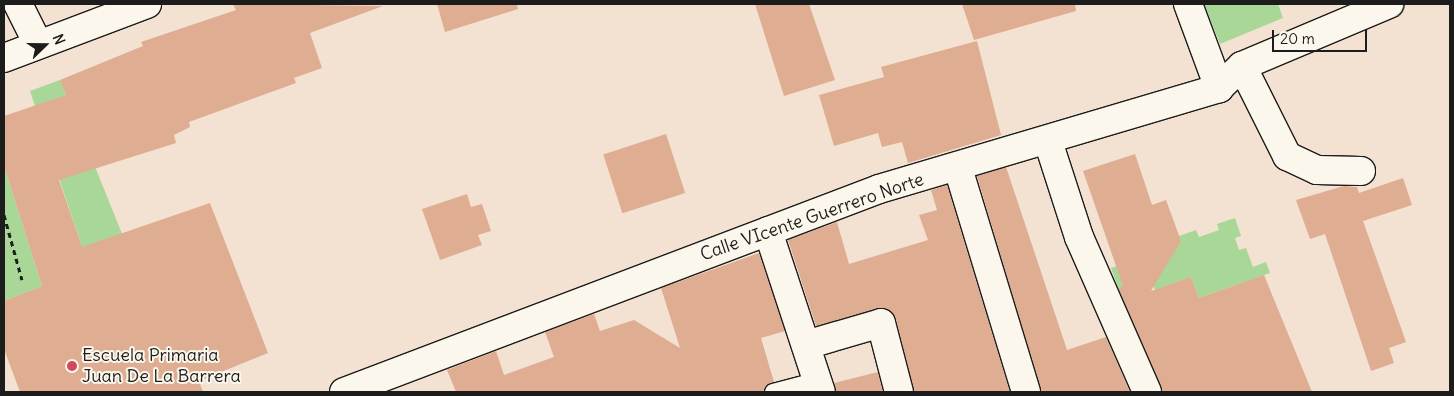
<!DOCTYPE html>
<style>
body{margin:0}
#map{position:relative;width:1454px;height:396px;overflow:hidden;background:#f3e1d1;font-family:Delius,sans-serif}
div>[style]{position:absolute}
[style*='--x']{left:calc(var(--x)*1px);top:calc(var(--y)*1px);width:calc(var(--w)*1px);rotate:calc(var(--a)*1deg)}
.green>*{inset:0;background:#a9d797}
.building>*{inset:0;background:#dfad91;transform-origin:0 0}
.path>*{height:3px;margin-top:-1.5px;transform-origin:0;background:repeating-linear-gradient(90deg,#1c1c1c 0 5px,transparent 0 9px)}
.roads{filter:drop-shadow(1px 0 #1c1c1c) drop-shadow(-1px 0 #1c1c1c) drop-shadow(0 1px #1c1c1c) drop-shadow(0 -1px #1c1c1c)}
.service>*{height:16px;margin:-8px;padding:0 8px;transform-origin:8px;border-radius:8px;background:#fbf7ec}
.minor>*{height:28px;margin:-14px;padding:0 14px;transform-origin:14px;border-radius:14px;background:#fbf7ec}
.dots>*{width:14px;height:14px;translate:-50% -50%;box-sizing:border-box;border:2px solid #fbf7ec;border-radius:50%}
span{translate:-50% -50%;white-space:nowrap;text-align:center;line-height:1.15;-webkit-text-stroke:4px #fbf7ec;paint-order:stroke}
.street-label{font-size:18px;color:#1c1c1c}
.poi-label{font-size:18px;color:#1c1c1c}
.left{translate:0 -50%;text-align:left}
.frame{position:absolute;inset:0;border:5px solid #1c1c1c;pointer-events:none}
.north{position:absolute;left:20px;top:20px;width:50px;height:50px;-webkit-text-stroke:4px #fbf7ec;paint-order:stroke;rotate:68deg;font-size:14px;font-weight:700;line-height:20px;text-align:center;color:#1c1c1c}
.north::after{content:'';display:block;margin:auto;width:18px;height:22px;background:#1c1c1c;clip-path:polygon(50% 0,100% 100%,50% 72%,0 100%)}
.scale{position:absolute;left:1272px;top:30px;width:95px;height:22px;box-sizing:border-box;border:2px solid #1c1c1c;border-top:0;padding-left:6px;font-size:15px;line-height:18px;white-space:nowrap;color:#1c1c1c;-webkit-text-stroke:4px #fbf7ec;paint-order:stroke}
</style>
<div id="map">
<div class="green">
<div style="clip-path:polygon(1204px 4px,1278px 4px,1283px 18px,1220px 44px)"></div>
<div style="clip-path:polygon(60px 80px,129px 251px,88px 265px,30px 91px)"></div>
<div style="clip-path:polygon(4px 166px,42px 286px,4px 301px)"></div>
<div style="clip-path:polygon(1235px 218px,1241px 236px,1235px 238px,1239px 250px,1246px 248px,1253px 267px,1266px 262px,1270px 273px,1199px 298px,1191px 277px,1155px 290px,1150px 277px,1118px 288px,1111px 268px,1179px 244px,1179px 236px,1196px 230px,1199px 237px,1219px 230px,1217px 224px)"></div>
</div>
<div class="building">
<div style="clip-path:polygon(233px 4px,383px 6px,310px 33px,322px 68px,294px 78px,296px 83px,189px 122px,190px 127px,174px 135px,176px 143px,59px 180px,82px 247px,210px 203px,268px 353px,199px 381px,203px 392px,20px 392px,4px 349px,4px 301px,42px 286px,4px 166px,4px 116px,66px 95px,60px 80px,143px 46px,141px 42px,236px 10px)"></div>
<div style="clip-path:polygon(437px 4px,517px 4px,518px 9px,445px 32px)"></div>
<div style="clip-path:polygon(755px 4px,809px 4px,835px 80px,784px 96px)"></div>
<div style="clip-path:polygon(962px 4px,1075px 4px,1076px 11px,974px 40px)"></div>
<div style="clip-path:polygon(977px 41px,1001px 135px,908px 163px,902px 142px,882px 147px,878px 133px,834px 146px,819px 95px,884px 77px,881px 67px)"></div>
<div style="left:666px;top:134px;width:62px;height:66px;rotate:72deg"></div>
<div style="clip-path:polygon(1135px 154px,1152px 205px,1166px 200px,1181px 241px,1151px 291px,1191px 277px,1199px 298px,1264px 275px,1312px 392px,1162px 392px,1118px 288px,1123px 286px,1083px 171px)"></div>
<div style="clip-path:polygon(1006px 167px,1067px 350px,1106px 337px,1130px 392px,1041px 392px,977px 176px)"></div>
<div style="clip-path:polygon(1403px 178px,1412px 205px,1363px 221px,1406px 342px,1389px 348px,1394px 363px,1371px 371px,1325px 234px,1310px 239px,1296px 200px,1344px 186px,1357px 187px,1359px 193px)"></div>
<div style="clip-path:polygon(947px 185px,1010px 392px,914px 392px,896px 319px,885px 308px,816px 326px,788px 240px,837px 222px,849px 264px,928px 240px,919px 215px,937px 210px,931px 190px)"></div>
<div style="clip-path:polygon(467px 194px,471px 207px,482px 204px,491px 231px,478px 235px,482px 245px,440px 260px,422px 209px)"></div>
<div style="clip-path:polygon(759px 253px,785px 331px,761px 338px,774px 382px,766px 385px,763px 392px,456px 392px,447px 370px,496px 351px,504px 375px,554px 357px,545px 332px,594px 314px,600px 331px,634px 320px,680px 348px,661px 288px)"></div>
<div style="clip-path:polygon(878px 372px,883px 392px,836px 392px,834px 383px)"></div>
</div>
<div class="path">
<div style="--x:4;--y:215;--w:67;--a:74.5"></div>
</div>
<div class="roads">
<div class="service">
<div style="--x:773;--y:392;--w:47;--a:-14.9"></div>
</div>
<div class="minor">
<div style="--x:18;--y:4;--w:45;--a:63.4"></div>
<div style="--x:1188;--y:4;--w:90;--a:69.7"></div>
<div style="--x:4;--y:58;--w:153;--a:-20.7"></div>
<div style="--x:1242;--y:66;--w:101;--a:63.4"></div>
<div style="--x:1287;--y:156;--w:33;--a:25"></div>
<div style="--x:1317;--y:170;--w:44;--a:1.3"></div>
<div style="--x:1048;--y:141;--w:101;--a:72.1"></div>
<div style="--x:1079;--y:237;--w:169;--a:66.3"></div>
<div style="--x:958;--y:168;--w:234;--a:73.1"></div>
<div style="--x:768;--y:231;--w:169;--a:71.8"></div>
<div style="--x:806;--y:345;--w:78;--a:-16.3"></div>
<div style="--x:881;--y:323;--w:71;--a:75.4"></div>
<div style="--x:344;--y:392;--w:572;--a:-20.78"></div>
<div style="--x:879;--y:189;--w:355;--a:-16.5"></div>
<div style="--x:1219;--y:88;--w:32;--a:-44"></div>
<div style="--x:1242;--y:66;--w:160;--a:-22.9"></div>
</div>
</div>
<div class="dots">
<div style="left:72px;top:366px;background:#d1495b"></div>
</div>
<div class="street-label">
<span style="left:812px;top:217px;rotate:-19deg">Calle VIcente Guerrero Norte</span>
</div>
<div class="poi-label">
<span class="left" style="left:82px;top:366px">Escuela Primaria<br>Juan De La Barrera</span>
</div>
<div class="frame"></div>
<div class="north">N</div>
<div class="scale">20 m</div>
</div>
